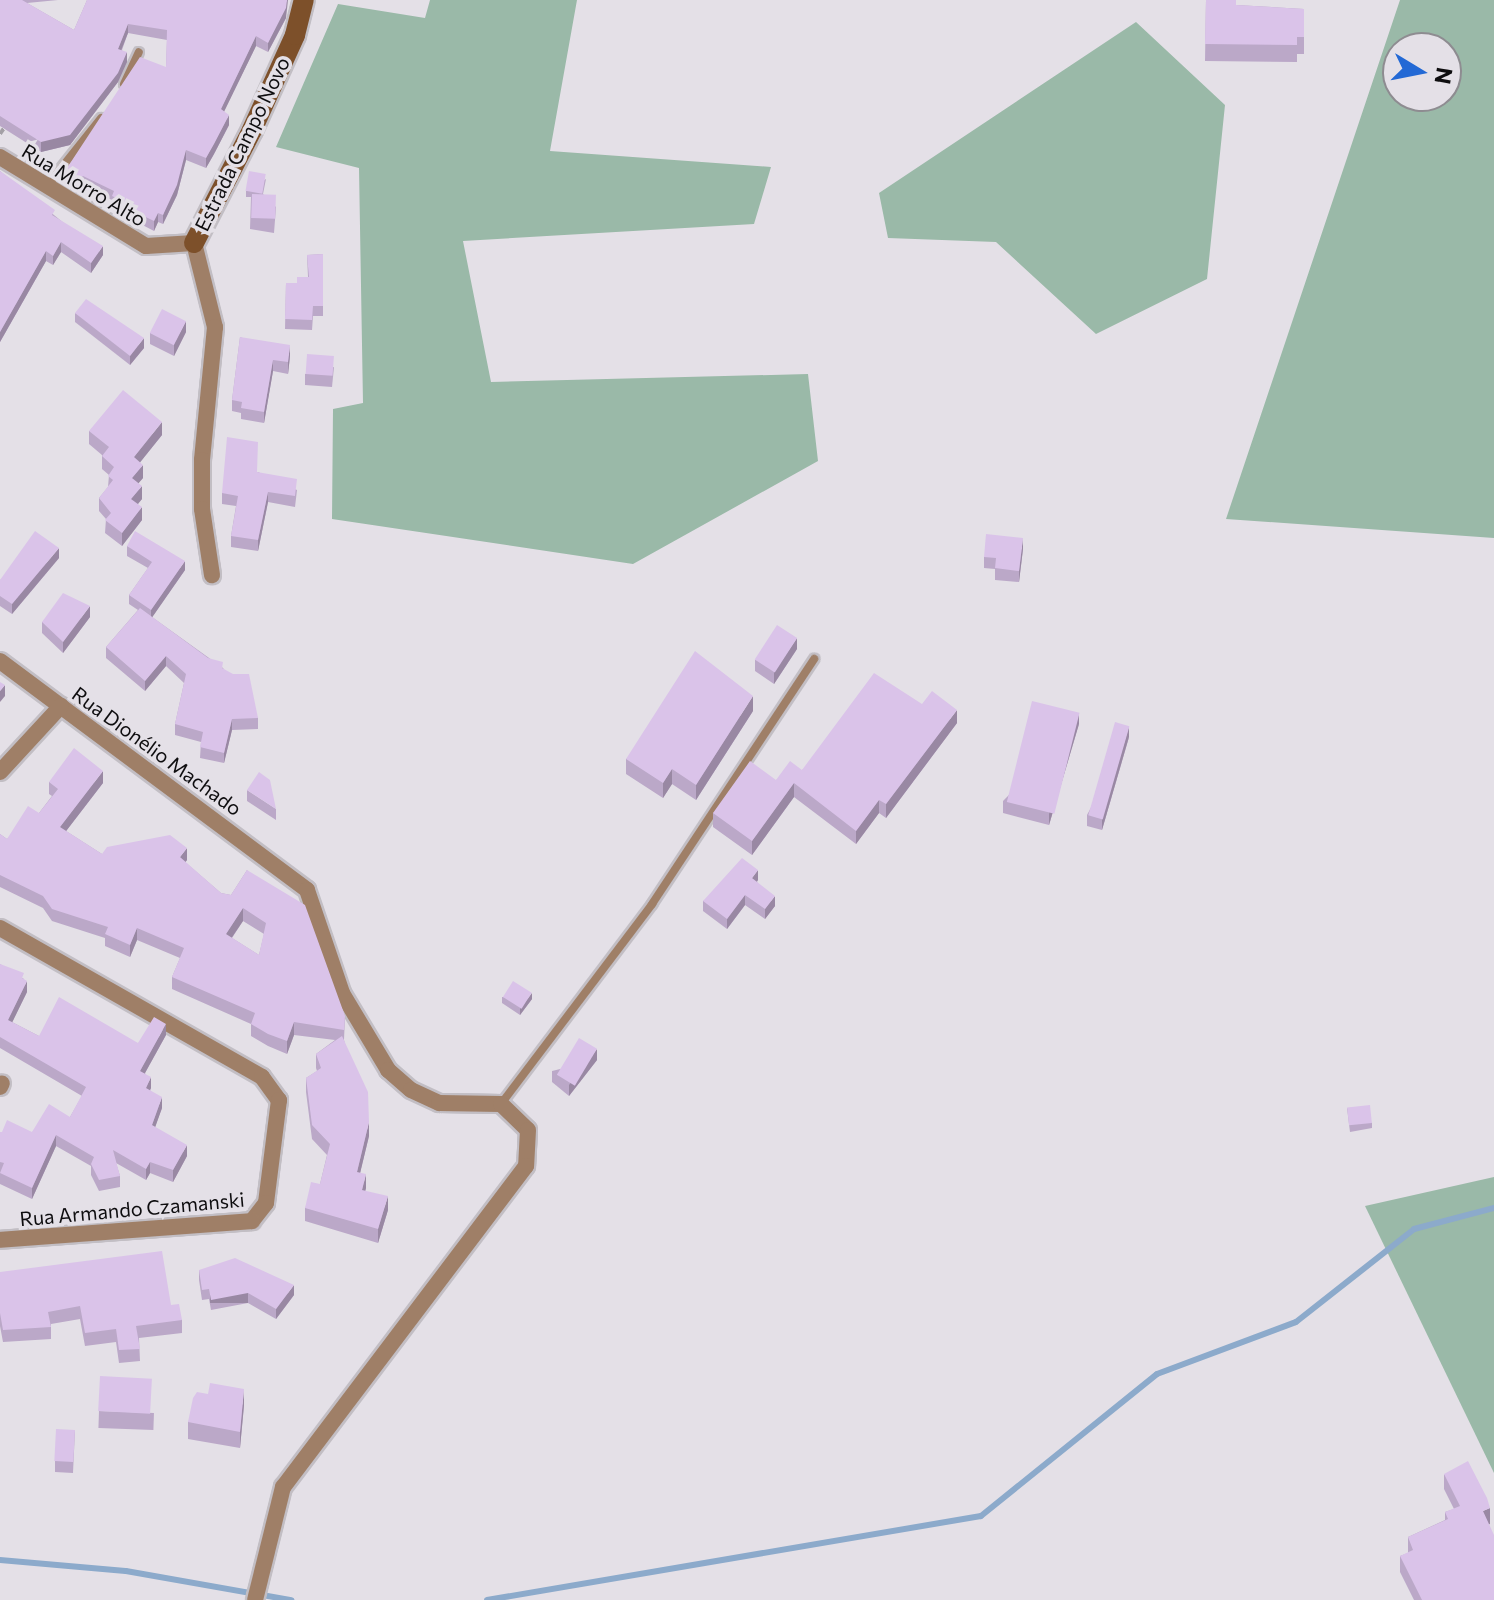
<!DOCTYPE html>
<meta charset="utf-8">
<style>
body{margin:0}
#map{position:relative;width:1494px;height:1600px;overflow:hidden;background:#e4e0e7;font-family:Commissioner,sans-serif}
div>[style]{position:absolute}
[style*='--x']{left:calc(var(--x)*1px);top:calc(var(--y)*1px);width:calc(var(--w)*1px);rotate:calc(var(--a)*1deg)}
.green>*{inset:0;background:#9ab9a8}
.stream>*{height:6px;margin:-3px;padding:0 3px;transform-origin:3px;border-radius:3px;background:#8caacb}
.path>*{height:4px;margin-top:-2px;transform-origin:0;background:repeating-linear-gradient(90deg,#a3a0a5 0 6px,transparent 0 10px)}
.roads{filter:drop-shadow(2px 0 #c2bec4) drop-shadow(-2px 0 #c2bec4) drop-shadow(0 2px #c2bec4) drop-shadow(0 -2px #c2bec4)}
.lane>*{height:8px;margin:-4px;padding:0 4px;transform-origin:4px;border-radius:4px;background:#9f7f67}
.street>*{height:16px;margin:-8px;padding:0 8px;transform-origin:8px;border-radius:8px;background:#9f7f67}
.secondary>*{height:20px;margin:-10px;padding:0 10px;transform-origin:10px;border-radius:10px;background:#7d502a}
.wall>*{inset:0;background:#bba8c8;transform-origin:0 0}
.shaded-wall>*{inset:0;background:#9988a3;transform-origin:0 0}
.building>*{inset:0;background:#dac3e9;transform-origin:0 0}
span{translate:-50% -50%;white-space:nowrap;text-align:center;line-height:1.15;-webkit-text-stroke:7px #e4e0e7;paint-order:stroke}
.street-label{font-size:20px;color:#0e0d0f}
.north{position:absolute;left:1382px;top:32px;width:80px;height:80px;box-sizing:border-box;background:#e4e0e7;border:2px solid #8e8c91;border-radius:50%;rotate:100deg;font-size:22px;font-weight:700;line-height:32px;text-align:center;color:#0e0d0f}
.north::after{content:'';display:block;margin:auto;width:28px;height:36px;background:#2369d5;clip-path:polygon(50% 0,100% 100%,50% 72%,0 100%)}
</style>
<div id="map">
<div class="green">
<div style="clip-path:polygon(430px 0,577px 0,550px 151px,771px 167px,754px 224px,463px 241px,491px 382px,808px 374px,818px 461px,633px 564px,332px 519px,333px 409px,363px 403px,359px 168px,276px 147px,338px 4px,425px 18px)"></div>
<div style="clip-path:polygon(evenodd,1400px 0,1494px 0,1494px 538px,1226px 519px,1400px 0,1398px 48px,1446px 48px,1446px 96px,1398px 96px,1398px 48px)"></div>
<div style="clip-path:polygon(1136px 22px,1225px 105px,1207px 279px,1096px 334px,996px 242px,888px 238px,879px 193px)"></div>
<div style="clip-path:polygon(1494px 1177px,1494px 1473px,1365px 1206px)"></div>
</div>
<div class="stream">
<div style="--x:0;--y:1560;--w:126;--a:5"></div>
<div style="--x:126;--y:1571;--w:168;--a:10"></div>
<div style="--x:487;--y:1600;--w:501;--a:-9.65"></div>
<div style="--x:981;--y:1516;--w:226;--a:-38.9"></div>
<div style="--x:1157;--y:1374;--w:148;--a:-20.5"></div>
<div style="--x:1296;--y:1322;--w:150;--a:-38.2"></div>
<div style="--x:1414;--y:1229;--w:83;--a:-14.7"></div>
</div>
<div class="path">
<div style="--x:0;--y:134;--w:11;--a:-56"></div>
</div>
<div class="roads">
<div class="lane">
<div style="--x:124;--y:84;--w:35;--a:-65"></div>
<div style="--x:47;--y:186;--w:87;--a:-51.5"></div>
<div style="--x:501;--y:1104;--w:251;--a:-52.9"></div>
<div style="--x:652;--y:904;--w:294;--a:-56.5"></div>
</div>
<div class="street">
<div style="--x:0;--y:157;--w:171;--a:31.4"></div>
<div style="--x:146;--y:246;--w:48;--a:-3.6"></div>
<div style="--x:194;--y:243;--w:87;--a:76"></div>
<div style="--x:215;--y:327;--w:134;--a:95.6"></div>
<div style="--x:202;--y:460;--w:49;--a:90"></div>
<div style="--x:202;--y:509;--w:67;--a:81.4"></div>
<div style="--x:0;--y:661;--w:383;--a:36.7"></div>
<div style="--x:307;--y:890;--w:109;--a:71.2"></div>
<div style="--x:342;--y:993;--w:90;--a:59.1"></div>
<div style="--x:388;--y:1070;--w:30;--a:41"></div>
<div style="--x:411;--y:1090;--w:31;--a:25"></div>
<div style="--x:439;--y:1103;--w:62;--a:0.9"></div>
<div style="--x:501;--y:1104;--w:37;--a:44"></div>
<div style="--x:528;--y:1130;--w:36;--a:93"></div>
<div style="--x:526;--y:1166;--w:403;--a:127.1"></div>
<div style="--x:283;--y:1487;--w:116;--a:103.9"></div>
<div style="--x:0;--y:772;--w:90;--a:-47.3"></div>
<div style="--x:0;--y:928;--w:301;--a:29.6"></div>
<div style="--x:262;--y:1077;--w:29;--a:54"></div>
<div style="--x:279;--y:1100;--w:104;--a:97.2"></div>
<div style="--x:266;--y:1203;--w:23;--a:128"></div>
<div style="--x:252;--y:1221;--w:253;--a:175.7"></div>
<div style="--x:0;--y:1087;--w:4;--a:-63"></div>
</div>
<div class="secondary">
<div style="--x:194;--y:243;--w:127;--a:-62.8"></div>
<div style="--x:252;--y:130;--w:104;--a:-65.6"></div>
<div style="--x:295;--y:35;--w:36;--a:-76"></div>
</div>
</div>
<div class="wall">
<div style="clip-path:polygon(0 0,58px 0,27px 3px,74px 30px,87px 0,286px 18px,268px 52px,256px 46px,224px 111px,229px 125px,214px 154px,206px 168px,186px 160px,177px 195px,163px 224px,158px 222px,154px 231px,129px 218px,129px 214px,112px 205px,112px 200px,83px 186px,78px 192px,65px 181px,65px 171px,166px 67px,167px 40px,128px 33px,122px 50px,127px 62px,118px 82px,70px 145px,41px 152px,0 126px)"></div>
<div style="clip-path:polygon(1206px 0,1236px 5px,1304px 9px,1304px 54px,1297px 54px,1297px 62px,1205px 61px)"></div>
<div style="clip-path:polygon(0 171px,103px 255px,91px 273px,61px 252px,53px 265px,46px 261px,0 342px)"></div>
<div style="clip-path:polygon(266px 179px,263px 194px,276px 207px,274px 233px,250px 229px,251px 197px,246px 197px,246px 191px)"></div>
<div style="clip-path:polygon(323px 254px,323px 316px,313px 316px,312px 330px,285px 329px,286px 283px,297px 283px,308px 277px,307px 255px)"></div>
<div style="clip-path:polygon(75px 313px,144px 348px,130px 365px,75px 322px)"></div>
<div style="clip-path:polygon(186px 332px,174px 356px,150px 344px,150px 333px)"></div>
<div style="clip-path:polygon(240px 337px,290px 356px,288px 374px,273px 371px,264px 423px,241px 419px,241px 413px,232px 411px,232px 400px)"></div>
<div style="clip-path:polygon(334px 367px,332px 387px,305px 385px,305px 374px)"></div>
<div style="clip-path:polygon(89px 431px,162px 435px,140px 462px,143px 478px,138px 483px,142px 499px,138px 504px,142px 520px,122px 546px,105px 533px,106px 519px,99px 511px,99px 498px,108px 487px,109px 475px,102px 469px,102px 455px,89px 444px)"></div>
<div style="clip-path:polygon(258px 472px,297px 490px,295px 507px,268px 502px,258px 551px,231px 547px,231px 536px,236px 506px,222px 504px,222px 493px)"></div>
<div style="clip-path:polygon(127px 546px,185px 570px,152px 617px,223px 668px,258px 718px,258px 729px,232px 730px,224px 763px,200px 758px,201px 742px,175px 735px,175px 724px,184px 683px,166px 666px,145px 691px,106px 658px,106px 647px,138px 610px,129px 604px,129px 595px,148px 568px,127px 556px)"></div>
<div style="clip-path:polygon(1023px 549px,1019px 582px,995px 580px,995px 569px,984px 568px,984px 557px)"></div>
<div style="clip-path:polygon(59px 558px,12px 614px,0 606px,0 580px)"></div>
<div style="clip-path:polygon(90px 617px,63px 653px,42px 633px,42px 622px)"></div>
<div style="clip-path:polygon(797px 649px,774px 684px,755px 671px,755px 660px)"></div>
<div style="clip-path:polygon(922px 704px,957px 723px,886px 818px,879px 813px,856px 844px,794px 797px,752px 855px,713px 827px,713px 813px,776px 780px,802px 770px)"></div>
<div style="clip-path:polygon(753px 711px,696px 800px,672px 784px,663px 798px,626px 774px,626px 759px)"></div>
<div style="clip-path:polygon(1079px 724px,1049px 825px,1003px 813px,1003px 801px)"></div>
<div style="clip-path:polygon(1129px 737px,1102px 830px,1087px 826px,1087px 815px)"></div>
<div style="clip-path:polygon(evenodd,49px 782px,103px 783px,66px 831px,102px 854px,187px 860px,185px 862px,221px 893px,231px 895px,247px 870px,345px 1016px,344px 1040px,369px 1136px,360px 1173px,366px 1188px,365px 1191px,388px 1210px,378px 1243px,305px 1221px,305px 1208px,320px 1184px,327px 1155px,312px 1139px,306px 1092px,306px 1078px,317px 1071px,316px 1068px,316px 1054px,335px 1040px,294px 1035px,287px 1054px,268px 1046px,251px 1036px,251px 1024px,172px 989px,172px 977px,180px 958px,137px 940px,130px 957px,105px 946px,105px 938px,52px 921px,43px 908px,0 887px,0 834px,7px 839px,39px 813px,52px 796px,49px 794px,49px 782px,243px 921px,264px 934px,259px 955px,232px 938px,243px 921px)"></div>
<div style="clip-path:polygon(247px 790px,276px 809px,276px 820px,247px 801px)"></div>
<div style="clip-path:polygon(758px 880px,757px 882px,775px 906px,765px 919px,745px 905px,727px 929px,703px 911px,703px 901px)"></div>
<div style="clip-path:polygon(0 964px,24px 979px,27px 992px,12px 1022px,39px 1036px,138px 1043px,166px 1035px,145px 1073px,151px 1088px,150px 1090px,162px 1108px,155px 1127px,187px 1156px,173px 1182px,150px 1173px,146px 1180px,116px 1163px,120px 1176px,120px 1187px,99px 1191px,91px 1175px,91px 1166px,56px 1146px,32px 1199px,0 1184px,0 1132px,32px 1132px,70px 1117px,82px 1096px,0 1048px)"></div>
<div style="clip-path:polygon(502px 997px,532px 999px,520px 1015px,502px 1003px)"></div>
<div style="clip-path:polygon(597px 1060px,569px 1096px,552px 1082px,552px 1071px)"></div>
<div style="clip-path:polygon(1347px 1108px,1372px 1123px,1372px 1128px,1350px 1132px)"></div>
<div style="clip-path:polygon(199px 1270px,294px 1295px,276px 1319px,248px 1303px,211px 1310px,209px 1299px,202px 1300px,199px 1280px)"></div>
<div style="clip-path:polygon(0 1272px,171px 1305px,182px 1320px,182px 1333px,139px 1338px,140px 1361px,119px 1363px,116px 1342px,85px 1346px,80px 1319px,51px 1324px,51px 1339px,3px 1342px,0 1326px)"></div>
<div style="clip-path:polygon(208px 1394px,244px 1405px,240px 1448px,188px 1439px,188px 1422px)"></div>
<div style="left:99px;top:1411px;width:55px;height:17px;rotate:2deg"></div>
<div style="clip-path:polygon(75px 1430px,73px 1473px,55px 1472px,55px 1461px)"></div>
<div style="clip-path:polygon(1444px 1474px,1490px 1524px,1489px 1524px,1494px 1600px,1414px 1600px,1400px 1572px,1400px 1556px,1408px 1553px,1408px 1537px,1445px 1520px,1445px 1512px,1454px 1509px,1444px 1489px)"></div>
</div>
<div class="shaded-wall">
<div style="clip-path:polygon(287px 0,288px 0,286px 18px,268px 52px,268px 43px)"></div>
<div style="clip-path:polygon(128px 24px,128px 33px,118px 58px,118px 49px)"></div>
<div style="clip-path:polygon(256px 36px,256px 46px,221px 118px,221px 109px)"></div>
<div style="clip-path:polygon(127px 52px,127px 62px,118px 82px,70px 145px,41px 152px,41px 142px)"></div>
<div style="clip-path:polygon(229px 115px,229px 125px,214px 154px,206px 168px,206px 158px)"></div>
<div style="clip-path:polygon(186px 150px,186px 160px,177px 195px,163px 224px,163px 215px)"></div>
<div style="clip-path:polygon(83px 176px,83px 186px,78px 192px,78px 182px)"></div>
<div style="clip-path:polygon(158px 213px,158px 222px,154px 231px,154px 221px)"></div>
<div style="clip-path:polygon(61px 242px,61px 252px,53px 265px,53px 256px)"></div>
<div style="clip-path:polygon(103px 246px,103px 255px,91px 273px,91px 263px)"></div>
<div style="clip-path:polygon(46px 251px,46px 261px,0 342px,0 332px)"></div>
<div style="clip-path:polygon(186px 321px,186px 332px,174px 356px,174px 344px)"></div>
<div style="clip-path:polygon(144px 338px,144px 348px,130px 365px,130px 356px)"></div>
<div style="clip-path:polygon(290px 345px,290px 356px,288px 374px,288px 362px)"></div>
<div style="clip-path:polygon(273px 360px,273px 371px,264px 423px,264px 412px)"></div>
<div style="clip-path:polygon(162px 422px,162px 435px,134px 470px,134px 457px)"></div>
<div style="clip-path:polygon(143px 465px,143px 478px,132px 491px,132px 478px)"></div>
<div style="clip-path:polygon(142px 486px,142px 499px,131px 512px,131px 499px)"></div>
<div style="clip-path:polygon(268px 492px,268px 502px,258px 551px,258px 540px)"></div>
<div style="clip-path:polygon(142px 507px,142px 520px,122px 546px,122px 533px)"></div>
<div style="clip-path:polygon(1023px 538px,1023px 549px,1019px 582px,1019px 571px)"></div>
<div style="clip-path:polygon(59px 548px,59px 558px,12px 614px,12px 604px)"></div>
<div style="clip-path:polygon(185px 561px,185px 570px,151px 619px,151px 610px)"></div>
<div style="clip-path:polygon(90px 606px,90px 617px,63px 653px,63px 642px)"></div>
<div style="clip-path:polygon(797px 638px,797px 649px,774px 684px,774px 672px)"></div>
<div style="clip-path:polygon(166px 656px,166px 666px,145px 691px,145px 681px)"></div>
<div style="clip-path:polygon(5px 685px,5px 696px,0 702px,0 691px)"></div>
<div style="clip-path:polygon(753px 696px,753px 711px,696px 800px,696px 785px)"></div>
<div style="clip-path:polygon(957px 710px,957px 723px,886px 818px,886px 804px)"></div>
<div style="clip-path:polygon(1079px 713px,1079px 724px,1049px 825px,1049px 814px)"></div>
<div style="clip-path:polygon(232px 719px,232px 730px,224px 763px,224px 753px)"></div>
<div style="clip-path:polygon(1129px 726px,1129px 737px,1102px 830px,1102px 819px)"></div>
<div style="clip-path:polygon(672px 769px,672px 784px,663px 798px,663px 783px)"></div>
<div style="clip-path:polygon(103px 771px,103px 783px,60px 839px,60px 827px)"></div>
<div style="clip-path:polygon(794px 783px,794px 797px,752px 855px,752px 841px)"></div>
<div style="clip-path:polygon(879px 800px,879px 813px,856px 844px,856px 831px)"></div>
<div style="clip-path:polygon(187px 848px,187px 860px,180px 869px,180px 857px)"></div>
<div style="clip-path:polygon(758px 870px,758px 880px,752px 888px,752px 878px)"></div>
<div style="clip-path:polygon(745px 895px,745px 905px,727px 929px,727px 919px)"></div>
<div style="clip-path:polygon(775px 896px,775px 906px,765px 919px,765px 909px)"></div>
<div style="clip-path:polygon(243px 908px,243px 921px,226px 946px,226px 934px)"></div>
<div style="clip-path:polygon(137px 928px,137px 940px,130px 957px,130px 945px)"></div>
<div style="clip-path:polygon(27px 981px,27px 992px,8px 1031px,8px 1020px)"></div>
<div style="clip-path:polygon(532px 993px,532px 999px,520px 1015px,520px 1009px)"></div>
<div style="clip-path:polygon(294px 1022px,294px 1035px,287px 1054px,287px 1041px)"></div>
<div style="clip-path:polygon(166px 1024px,166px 1035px,140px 1082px,140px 1071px)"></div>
<div style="clip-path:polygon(597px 1049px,597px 1060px,569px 1096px,569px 1085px)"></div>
<div style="clip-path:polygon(151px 1077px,151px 1088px,146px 1099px,146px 1088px)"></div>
<div style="clip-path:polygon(162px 1097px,162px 1108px,152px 1136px,152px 1125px)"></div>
<div style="clip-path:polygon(369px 1122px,369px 1136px,357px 1186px,357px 1172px)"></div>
<div style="clip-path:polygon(56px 1135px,56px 1146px,32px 1199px,32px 1188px)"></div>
<div style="clip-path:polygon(187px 1145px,187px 1156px,173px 1182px,173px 1170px)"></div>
<div style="clip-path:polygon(150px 1162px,150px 1173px,146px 1180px,146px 1169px)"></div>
<div style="clip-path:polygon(366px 1174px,366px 1188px,362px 1204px,362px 1190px)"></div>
<div style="clip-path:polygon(388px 1196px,388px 1210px,378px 1243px,378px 1229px)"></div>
<div style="clip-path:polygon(294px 1285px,294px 1295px,276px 1319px,276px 1309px)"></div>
<div style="left:248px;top:1293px;width:10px;height:38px;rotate:90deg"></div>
<div style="clip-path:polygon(244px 1389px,244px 1405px,240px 1448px,240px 1432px)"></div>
<div style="clip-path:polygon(1490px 1508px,1490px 1524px,1483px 1527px,1483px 1511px)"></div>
</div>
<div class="building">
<div style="clip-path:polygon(0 0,22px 0,74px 30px,87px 0,287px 0,286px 8px,268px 43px,256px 36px,221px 109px,229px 115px,214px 144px,206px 158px,186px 150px,177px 185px,163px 215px,158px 213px,154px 221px,129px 209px,131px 205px,112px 196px,114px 191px,83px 176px,78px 182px,65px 171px,140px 57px,166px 67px,167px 30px,128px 24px,118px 49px,127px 52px,118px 73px,70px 135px,41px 142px,0 116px)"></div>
<div style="clip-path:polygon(1206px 0,1236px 0,1236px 5px,1304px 9px,1304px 37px,1297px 37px,1297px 45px,1205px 44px)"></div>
<div style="clip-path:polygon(0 171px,55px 210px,52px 215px,103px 246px,91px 263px,61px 242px,53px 256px,46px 251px,0 332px)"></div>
<div style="left:249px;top:171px;width:17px;height:20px;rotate:10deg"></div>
<div style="left:252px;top:194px;width:24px;height:24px;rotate:2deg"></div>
<div style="clip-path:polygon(323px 254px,323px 306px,313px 306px,312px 320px,285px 319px,286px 283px,297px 283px,297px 277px,309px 277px,307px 255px)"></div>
<div style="clip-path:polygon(86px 299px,144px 338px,130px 356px,75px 313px)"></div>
<div style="left:162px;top:309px;width:27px;height:27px;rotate:27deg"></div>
<div style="clip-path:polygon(240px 337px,290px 345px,288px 362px,273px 360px,264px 412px,241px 408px,242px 402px,232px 400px)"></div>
<div style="left:307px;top:354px;width:27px;height:20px;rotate:4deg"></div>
<div style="clip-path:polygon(123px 390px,162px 422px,134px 457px,143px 465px,132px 478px,142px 486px,131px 499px,142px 507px,122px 533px,105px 520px,111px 513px,99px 498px,113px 480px,108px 476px,114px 467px,102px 456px,109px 447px,89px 431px)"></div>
<div style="clip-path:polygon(227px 437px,258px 442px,257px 472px,297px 479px,295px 496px,268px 492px,258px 540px,231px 536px,238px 496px,222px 493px)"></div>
<div style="clip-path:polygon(35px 531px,59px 548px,12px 604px,0 596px,0 580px)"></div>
<div style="clip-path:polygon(135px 531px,185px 561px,151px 610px,129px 595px,152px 562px,127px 546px)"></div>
<div style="clip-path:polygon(986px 534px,1023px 538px,1019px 571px,995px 568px,996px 558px,984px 557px)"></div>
<div style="clip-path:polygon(63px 593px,90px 606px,63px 642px,42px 622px)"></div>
<div style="clip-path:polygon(140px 608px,208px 658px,223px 662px,222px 668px,233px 674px,249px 674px,258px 718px,232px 719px,224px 753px,200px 747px,203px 732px,175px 724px,186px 674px,166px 656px,145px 681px,106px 647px)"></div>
<div style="left:777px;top:625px;width:24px;height:41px;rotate:33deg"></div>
<div style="clip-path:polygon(695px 651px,753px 696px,696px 785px,672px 769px,663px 783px,626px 759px)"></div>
<div style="clip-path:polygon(874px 673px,922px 704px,932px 691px,957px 710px,886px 804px,879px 800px,856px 831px,794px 783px,752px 841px,713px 813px,750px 761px,776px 780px,790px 761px,802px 770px)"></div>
<div style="clip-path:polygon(0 682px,5px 685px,0 691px)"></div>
<div style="left:1032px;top:701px;width:49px;height:104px;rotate:14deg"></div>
<div style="left:1115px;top:722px;width:15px;height:97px;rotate:16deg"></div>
<div style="clip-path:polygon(evenodd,74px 748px,103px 771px,60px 827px,102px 854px,107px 847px,170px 835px,187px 848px,180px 857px,221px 893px,231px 895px,247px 870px,305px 905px,345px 1016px,344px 1030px,294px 1022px,287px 1041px,268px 1034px,251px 1024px,255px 1013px,172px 977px,184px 948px,137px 928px,130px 945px,105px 934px,108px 927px,52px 909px,43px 896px,0 875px,0 834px,7px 839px,28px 806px,39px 813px,58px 789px,49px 782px,74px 748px,243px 908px,266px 923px,259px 955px,226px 934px,243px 908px)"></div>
<div style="clip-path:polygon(259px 772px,270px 780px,276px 809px,247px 790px)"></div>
<div style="clip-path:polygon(742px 858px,758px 870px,752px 878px,775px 896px,765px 909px,745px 895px,727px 919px,703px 901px)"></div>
<div style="clip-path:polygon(0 964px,24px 973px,22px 978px,27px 981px,8px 1020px,39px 1036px,59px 997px,138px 1043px,154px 1017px,166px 1024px,140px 1071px,151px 1077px,146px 1088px,162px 1097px,152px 1125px,187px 1145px,173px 1170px,150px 1162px,146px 1169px,113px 1150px,120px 1176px,99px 1180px,91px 1164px,94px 1157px,56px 1135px,32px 1188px,0 1173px,4px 1163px,0 1162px,0 1132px,2px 1132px,7px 1120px,32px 1132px,49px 1104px,70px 1117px,86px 1087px,0 1037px)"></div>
<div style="left:513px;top:981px;width:22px;height:19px;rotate:32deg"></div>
<div style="clip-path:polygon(342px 1036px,368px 1092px,369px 1122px,357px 1172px,366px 1174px,362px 1190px,388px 1196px,378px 1229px,305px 1208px,311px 1182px,320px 1184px,330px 1144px,312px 1125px,306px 1078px,321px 1068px,316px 1054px)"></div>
<div style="left:579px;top:1038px;width:21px;height:43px;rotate:31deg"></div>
<div style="left:1370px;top:1105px;width:18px;height:23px;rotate:84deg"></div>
<div style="clip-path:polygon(162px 1251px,171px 1305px,179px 1304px,182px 1320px,136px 1326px,140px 1349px,119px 1350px,116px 1329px,85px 1333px,80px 1306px,48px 1312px,51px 1327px,3px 1330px,0 1313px,0 1272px)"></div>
<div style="clip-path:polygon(235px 1258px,294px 1285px,276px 1309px,248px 1293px,211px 1300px,209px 1289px,202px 1290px,199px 1270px)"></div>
<div style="left:100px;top:1376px;width:52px;height:35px;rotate:3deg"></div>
<div style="clip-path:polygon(210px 1383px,244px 1389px,240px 1432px,188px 1422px,193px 1398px,197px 1392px,208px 1394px)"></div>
<div style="left:56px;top:1429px;width:19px;height:32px;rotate:3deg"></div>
<div style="clip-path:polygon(1468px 1461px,1487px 1498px,1490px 1508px,1483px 1511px,1494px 1535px,1494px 1600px,1422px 1600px,1400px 1556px,1413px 1550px,1408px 1537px,1448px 1519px,1445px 1512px,1460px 1506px,1444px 1474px)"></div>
</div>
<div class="street-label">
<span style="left:242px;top:144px;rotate:-64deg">Estrada Campo Novo</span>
<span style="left:84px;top:185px;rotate:31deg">Rua Morro Alto</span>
<span style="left:157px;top:751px;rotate:36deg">Rua Dionélio Machado</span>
<span style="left:132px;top:1209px;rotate:-5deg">Rua Armando Czamanski</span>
</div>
<div class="north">N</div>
</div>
